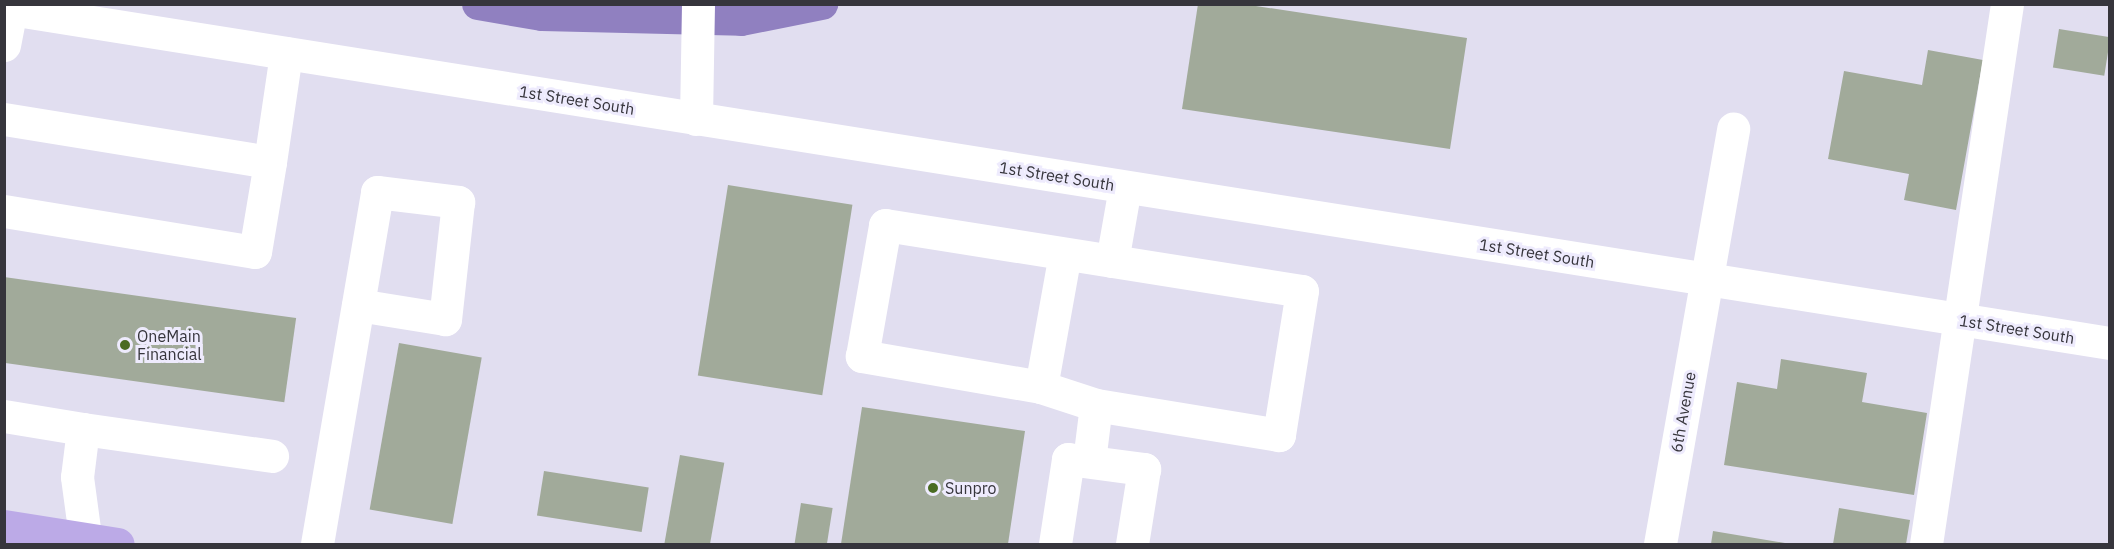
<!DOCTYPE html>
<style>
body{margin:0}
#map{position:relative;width:2114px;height:549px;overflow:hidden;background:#e1def0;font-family:"IBM Plex Sans",sans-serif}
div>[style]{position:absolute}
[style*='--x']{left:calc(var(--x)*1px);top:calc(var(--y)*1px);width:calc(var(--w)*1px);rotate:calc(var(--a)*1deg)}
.canal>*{height:32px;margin:-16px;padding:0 16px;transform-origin:16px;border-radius:16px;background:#9080c0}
.building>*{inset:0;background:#a1aa9a;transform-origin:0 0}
.minor>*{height:33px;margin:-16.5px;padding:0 16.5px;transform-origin:16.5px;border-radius:16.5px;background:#fff}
.major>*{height:33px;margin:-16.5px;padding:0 16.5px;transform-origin:16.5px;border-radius:16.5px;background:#bcaae7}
.dots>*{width:16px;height:16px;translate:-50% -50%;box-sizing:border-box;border:3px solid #eeebfd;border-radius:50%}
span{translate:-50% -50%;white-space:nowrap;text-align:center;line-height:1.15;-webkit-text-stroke:6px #eeebfd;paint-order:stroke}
.street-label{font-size:16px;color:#36353c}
.poi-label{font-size:16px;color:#36353c}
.left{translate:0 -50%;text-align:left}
.frame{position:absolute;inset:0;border:6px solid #36353c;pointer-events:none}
</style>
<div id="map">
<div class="canal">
<div style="--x:478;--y:4;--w:65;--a:9.8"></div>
<div style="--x:542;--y:15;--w:199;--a:1.4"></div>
<div style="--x:741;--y:20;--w:83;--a:-11.2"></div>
</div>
<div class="building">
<div style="clip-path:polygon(1198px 4px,1243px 4px,1467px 38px,1450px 149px,1182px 109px)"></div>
<div style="left:2059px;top:29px;width:52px;height:39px;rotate:9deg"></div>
<div style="clip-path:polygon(1928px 50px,1983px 60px,1956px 210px,1904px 200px,1909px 174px,1828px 159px,1844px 71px,1922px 85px)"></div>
<div style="left:728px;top:185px;width:126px;height:193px;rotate:9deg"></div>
<div style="left:4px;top:277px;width:295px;height:85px;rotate:8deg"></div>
<div style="left:399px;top:343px;width:84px;height:169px;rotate:10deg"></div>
<div style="clip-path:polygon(1781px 359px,1867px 373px,1862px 402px,1927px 413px,1914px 495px,1724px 465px,1737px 382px,1777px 389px)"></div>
<div style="clip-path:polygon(862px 407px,1025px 431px,1008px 544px,841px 544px)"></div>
<div style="left:680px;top:455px;width:45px;height:90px;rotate:10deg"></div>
<div style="left:544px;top:471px;width:106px;height:45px;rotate:9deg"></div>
<div style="left:801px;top:503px;width:32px;height:41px;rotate:9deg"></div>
<div style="clip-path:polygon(1839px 508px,1910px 520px,1906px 544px,1833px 544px)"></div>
<div style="clip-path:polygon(1713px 531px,1785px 543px,1785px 544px,1711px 544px)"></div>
</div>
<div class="minor">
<div style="--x:4;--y:8;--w:2132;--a:9.04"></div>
<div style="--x:4;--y:45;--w:37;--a:-79"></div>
<div style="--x:4;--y:119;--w:269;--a:9.2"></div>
<div style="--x:270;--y:162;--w:110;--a:-81.6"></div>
<div style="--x:696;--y:119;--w:115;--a:-89"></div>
<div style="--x:4;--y:211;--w:254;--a:9.3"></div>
<div style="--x:255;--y:252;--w:91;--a:-80.5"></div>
<div style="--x:1112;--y:261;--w:75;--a:-80"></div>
<div style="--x:1041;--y:387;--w:135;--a:-79.8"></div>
<div style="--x:4;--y:416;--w:80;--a:9.3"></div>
<div style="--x:83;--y:429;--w:48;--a:97.1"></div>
<div style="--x:77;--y:477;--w:68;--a:82.3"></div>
<div style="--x:83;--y:429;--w:191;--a:8.1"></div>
<div style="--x:1089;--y:461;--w:56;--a:-82.9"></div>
<div style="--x:1096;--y:405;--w:58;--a:-161.9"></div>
<div style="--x:1041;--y:387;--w:182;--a:-170.2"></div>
<div style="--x:862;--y:356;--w:133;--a:-80"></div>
<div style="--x:885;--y:225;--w:422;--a:9"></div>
<div style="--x:1302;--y:291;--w:146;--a:99.1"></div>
<div style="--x:1279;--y:435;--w:185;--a:-170.7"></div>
<div style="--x:317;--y:544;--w:357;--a:-80.3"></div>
<div style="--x:377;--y:192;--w:82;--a:7"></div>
<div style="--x:458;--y:202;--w:118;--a:96.3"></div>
<div style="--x:445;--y:319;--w:88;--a:-170.9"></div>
<div style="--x:1055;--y:544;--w:86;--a:-81.3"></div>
<div style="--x:1068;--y:459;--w:77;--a:7.5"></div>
<div style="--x:1144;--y:469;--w:76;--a:99.1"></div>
<div style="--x:1660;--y:544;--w:422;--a:-80"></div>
<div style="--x:1926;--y:544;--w:546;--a:-81.47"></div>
</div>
<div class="major">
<div style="--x:4;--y:526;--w:115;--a:9"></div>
</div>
<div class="dots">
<div style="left:125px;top:345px;background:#4a6b23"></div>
<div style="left:933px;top:488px;background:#4a6b23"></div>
</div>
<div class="street-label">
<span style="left:577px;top:100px;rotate:9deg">1st Street South</span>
<span style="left:1057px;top:176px;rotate:9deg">1st Street South</span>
<span style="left:1537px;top:253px;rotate:9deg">1st Street South</span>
<span style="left:2017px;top:329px;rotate:9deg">1st Street South</span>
<span style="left:1683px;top:412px;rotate:-80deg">6th Avenue</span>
</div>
<div class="poi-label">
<span class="left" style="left:137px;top:345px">OneMain<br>Financial</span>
<span class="left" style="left:945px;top:488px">Sunpro</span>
</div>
<div class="frame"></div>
</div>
